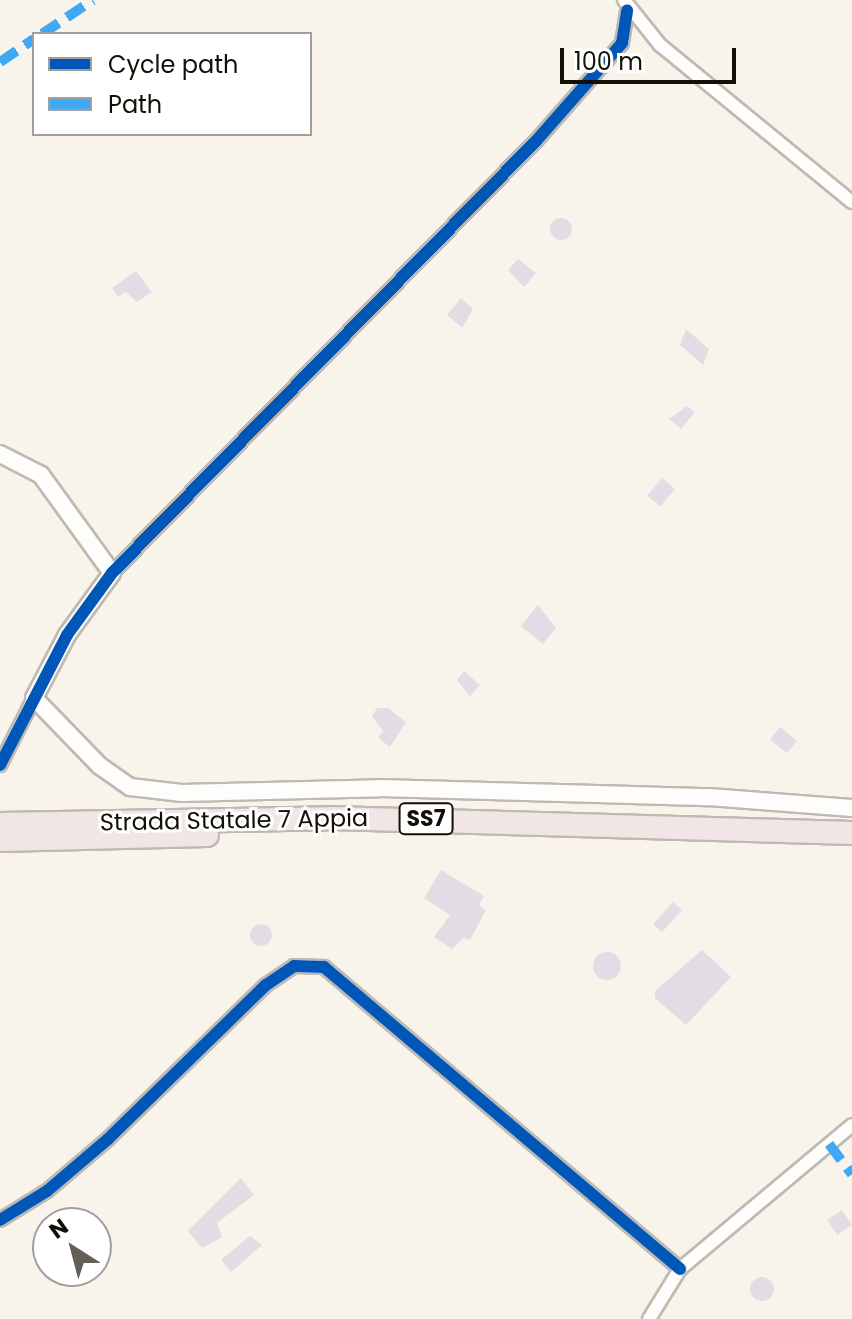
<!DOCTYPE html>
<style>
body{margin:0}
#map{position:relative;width:852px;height:1319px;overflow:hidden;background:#f8f4ec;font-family:Poppins,sans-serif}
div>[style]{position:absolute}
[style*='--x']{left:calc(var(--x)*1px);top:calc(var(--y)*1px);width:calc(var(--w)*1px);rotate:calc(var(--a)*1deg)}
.building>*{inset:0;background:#e4dce5;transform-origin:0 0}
.round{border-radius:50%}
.roads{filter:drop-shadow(2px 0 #bebab2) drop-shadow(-2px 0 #bebab2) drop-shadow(0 2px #bebab2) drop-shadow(0 -2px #bebab2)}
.street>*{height:12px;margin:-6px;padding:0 6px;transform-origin:6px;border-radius:6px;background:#fefdfc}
.secondary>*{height:16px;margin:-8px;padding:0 8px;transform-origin:8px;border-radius:8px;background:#fefdfc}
.highway>*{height:22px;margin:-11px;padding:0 11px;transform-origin:11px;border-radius:11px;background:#f2e5e5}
.quiet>*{height:10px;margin-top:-5px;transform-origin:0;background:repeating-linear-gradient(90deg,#3fa9f5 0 20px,transparent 0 30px)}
.cycleway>*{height:12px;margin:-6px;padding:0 6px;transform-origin:6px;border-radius:6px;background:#0057b8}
span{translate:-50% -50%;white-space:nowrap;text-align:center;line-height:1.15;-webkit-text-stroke:6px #fff;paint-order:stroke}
.shield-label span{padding:2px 6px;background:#fff;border:2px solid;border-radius:6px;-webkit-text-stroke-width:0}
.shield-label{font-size:22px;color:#130f07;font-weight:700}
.street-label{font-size:24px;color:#130f07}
.legend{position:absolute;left:32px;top:32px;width:280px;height:104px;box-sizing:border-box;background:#fff;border:2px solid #a19f9c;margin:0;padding:10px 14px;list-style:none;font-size:24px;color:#130f07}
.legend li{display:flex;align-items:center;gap:16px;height:40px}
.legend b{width:40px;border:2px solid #a19f9c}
.north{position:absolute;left:32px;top:1207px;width:80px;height:80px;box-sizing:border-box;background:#fff;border:2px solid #a19f9c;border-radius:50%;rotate:324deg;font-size:22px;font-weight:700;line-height:32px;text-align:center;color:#130f07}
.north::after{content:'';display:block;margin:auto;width:28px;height:36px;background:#635f57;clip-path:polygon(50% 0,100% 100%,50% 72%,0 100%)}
.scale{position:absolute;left:560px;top:48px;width:176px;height:36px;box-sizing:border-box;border:4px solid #130f07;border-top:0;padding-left:10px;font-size:24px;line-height:28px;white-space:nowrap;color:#130f07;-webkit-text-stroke:6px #fff;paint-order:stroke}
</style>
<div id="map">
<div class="building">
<div class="round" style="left:550px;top:218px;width:22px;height:22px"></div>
<div style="clip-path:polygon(518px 259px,536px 273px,524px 287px,508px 270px)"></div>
<div style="clip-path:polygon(136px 271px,152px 292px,137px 302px,126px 292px,118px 297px,112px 288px)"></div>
<div style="clip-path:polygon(461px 298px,473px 309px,462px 328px,447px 315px)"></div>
<div style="clip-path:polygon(686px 329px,709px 349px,703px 365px,680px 345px)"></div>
<div style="clip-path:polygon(687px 406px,695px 412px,681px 429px,669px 419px)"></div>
<div style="left:662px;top:478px;width:17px;height:23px;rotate:40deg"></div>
<div style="clip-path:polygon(538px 605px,556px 628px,543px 644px,521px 626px)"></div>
<div style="clip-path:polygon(464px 671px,480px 685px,470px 696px,457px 680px)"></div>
<div style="clip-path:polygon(377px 708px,388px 708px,406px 722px,390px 747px,378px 738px,383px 731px,372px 716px)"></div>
<div style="left:780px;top:727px;width:22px;height:16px;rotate:39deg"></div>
<div style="clip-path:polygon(441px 870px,484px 896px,479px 905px,486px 910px,470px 940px,463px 938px,452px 949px,434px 937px,450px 915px,424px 898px)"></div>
<div style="left:673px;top:902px;width:12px;height:30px;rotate:42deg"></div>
<div class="round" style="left:250px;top:924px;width:22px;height:22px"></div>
<div style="clip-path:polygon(702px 950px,731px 977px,686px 1025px,655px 998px,655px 991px)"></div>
<div class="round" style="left:593px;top:952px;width:28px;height:28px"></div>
<div style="clip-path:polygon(241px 1178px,254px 1195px,217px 1223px,222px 1237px,202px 1248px,188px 1231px)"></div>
<div style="left:842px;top:1210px;width:18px;height:18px;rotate:56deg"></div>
<div style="clip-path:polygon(250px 1236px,262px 1245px,231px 1272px,221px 1260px)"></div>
<div class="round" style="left:750px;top:1277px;width:24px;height:24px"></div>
</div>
<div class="roads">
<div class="street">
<div style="--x:624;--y:0;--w:58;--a:51.3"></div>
<div style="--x:660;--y:45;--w:248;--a:39.3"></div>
<div style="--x:112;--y:573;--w:605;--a:-45.54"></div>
<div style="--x:536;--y:141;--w:130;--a:-48.7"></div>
<div style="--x:622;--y:43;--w:33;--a:-81"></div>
<div style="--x:0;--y:765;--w:75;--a:-63.1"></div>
<div style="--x:0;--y:1220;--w:55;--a:-31.7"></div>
<div style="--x:47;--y:1191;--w:80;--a:-40.4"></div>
<div style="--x:108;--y:1139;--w:221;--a:-44.3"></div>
<div style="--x:266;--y:985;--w:34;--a:-34"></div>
<div style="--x:294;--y:966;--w:30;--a:2"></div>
<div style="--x:324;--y:967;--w:467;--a:40.3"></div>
<div style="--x:649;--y:1319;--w:59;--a:-58.2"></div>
<div style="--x:680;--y:1269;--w:224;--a:-39.9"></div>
</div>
<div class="secondary">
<div style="--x:0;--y:454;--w:46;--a:27.1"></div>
<div style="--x:41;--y:475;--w:121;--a:54.1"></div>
<div style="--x:112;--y:573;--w:77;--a:126"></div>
<div style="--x:67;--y:635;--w:71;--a:117.6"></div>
<div style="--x:34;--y:698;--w:95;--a:45.9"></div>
<div style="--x:100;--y:766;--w:37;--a:35"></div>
<div style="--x:130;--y:787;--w:52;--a:6.6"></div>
<div style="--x:182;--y:793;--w:198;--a:-1.4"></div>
<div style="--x:380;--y:788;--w:329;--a:1.6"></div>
<div style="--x:709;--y:797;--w:143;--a:4.4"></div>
</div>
<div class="highway">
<div style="--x:0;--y:824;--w:332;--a:-1"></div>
<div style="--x:332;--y:818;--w:520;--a:1.65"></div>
<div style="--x:0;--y:840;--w:207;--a:-1.4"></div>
</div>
</div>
<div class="quiet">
<div style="--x:42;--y:34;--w:61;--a:-33.7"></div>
<div style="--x:0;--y:62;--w:41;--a:-34.1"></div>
<div style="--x:829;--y:1144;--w:38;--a:53"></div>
</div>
<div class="cycleway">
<div style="--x:0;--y:765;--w:146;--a:-62.7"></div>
<div style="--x:67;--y:635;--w:77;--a:-54"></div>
<div style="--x:112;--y:573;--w:605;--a:-45.54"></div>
<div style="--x:536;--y:141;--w:130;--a:-48.7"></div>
<div style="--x:622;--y:43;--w:33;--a:-81"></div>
<div style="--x:0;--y:1220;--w:55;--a:-31.7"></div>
<div style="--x:47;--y:1191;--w:80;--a:-40.4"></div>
<div style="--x:108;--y:1139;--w:221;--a:-44.3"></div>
<div style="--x:266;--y:985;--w:34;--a:-34"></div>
<div style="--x:294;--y:966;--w:30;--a:2"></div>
<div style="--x:324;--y:967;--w:467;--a:40.3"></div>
</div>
<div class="shield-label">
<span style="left:426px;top:819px">SS7</span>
</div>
<div class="street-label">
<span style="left:234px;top:820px;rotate:-1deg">Strada Statale 7 Appia</span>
</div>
<ul class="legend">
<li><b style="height:10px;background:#0057b8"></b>Cycle path</li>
<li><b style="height:10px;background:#3fa9f5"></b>Path</li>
</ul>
<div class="north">N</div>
<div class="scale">100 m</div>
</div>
